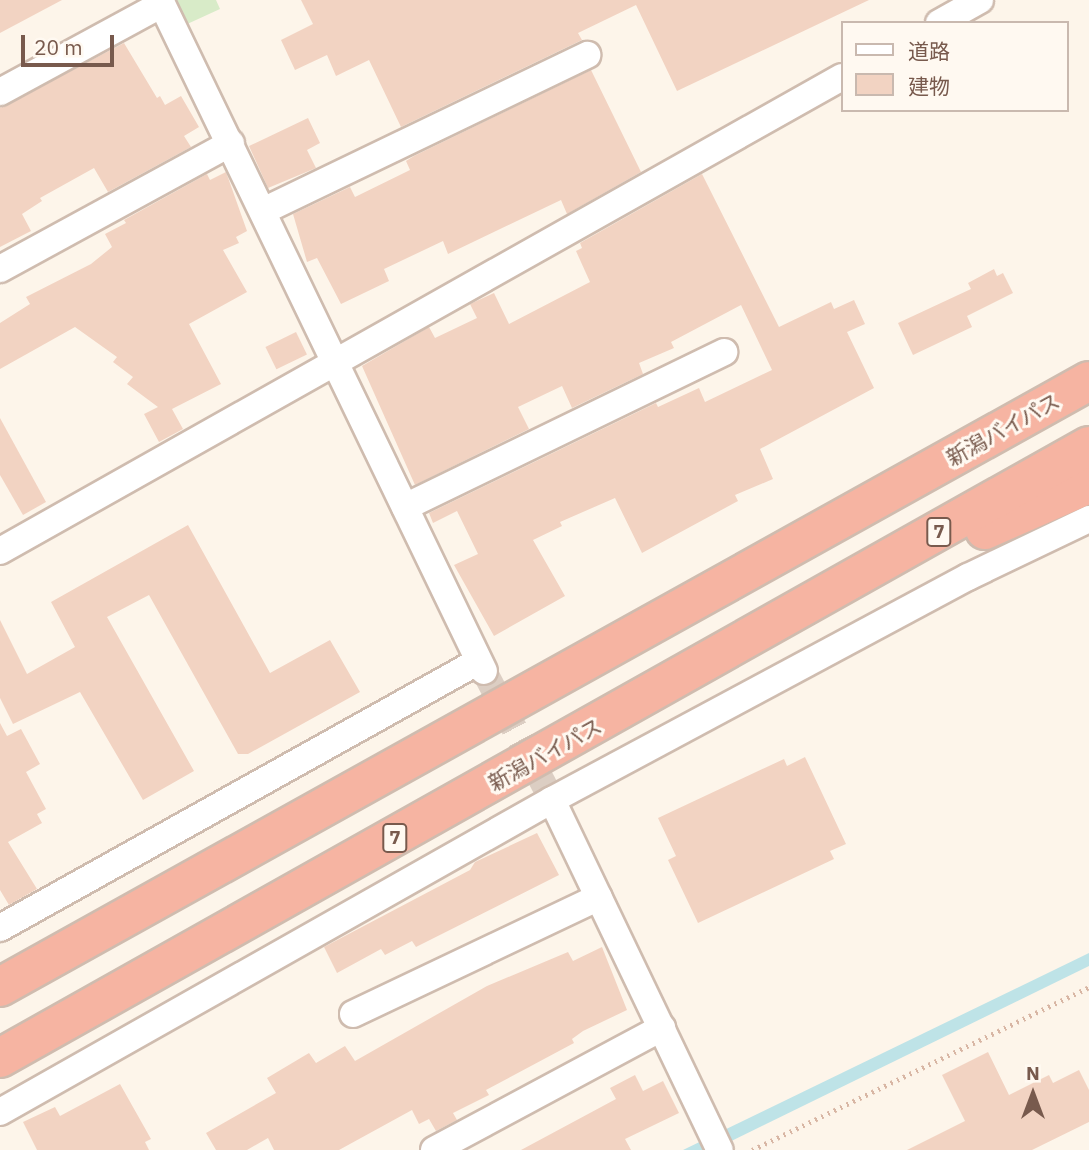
<!DOCTYPE html>
<meta charset="utf-8">
<style>
body{margin:0}
#map{position:relative;width:1089px;height:1150px;overflow:hidden;background:#fdf5ea;font-family:"IBM Plex Sans","Noto Sans JP",sans-serif}
div>[style]{position:absolute}
[style*='--x']{left:calc(var(--x)*1px);top:calc(var(--y)*1px);width:calc(var(--w)*1px);rotate:calc(var(--a)*1deg)}
.green>*{inset:0;background:#d8ebc8}
.water>*{inset:0;background:#bee3e7}
.building>*{inset:0;background:#f2d3c2;transform-origin:0 0}
.street-tunnel>*{height:26px;margin-top:-13px;transform-origin:0;background:repeating-linear-gradient(90deg,#dccec3 0 26px,transparent 0 39px)}
.path>*{height:4.5px;margin-top:-2.25px;transform-origin:0;background:repeating-linear-gradient(90deg,#d8b6a4 0 2px,transparent 0 7px)}
.roads{filter:drop-shadow(2px 0 #cfbcaf) drop-shadow(-2px 0 #cfbcaf) drop-shadow(0 2px #cfbcaf) drop-shadow(0 -2px #cfbcaf)}
.street>*{height:26px;margin:-13px;padding:0 13px;transform-origin:13px;border-radius:13px;background:#fff}
.highway>*{height:38px;margin:-19px;padding:0 19px;transform-origin:19px;border-radius:19px;background:#f6b4a2}
span{translate:-50% -50%;white-space:nowrap;text-align:center;line-height:1.15;-webkit-text-stroke:6px #fff9f1;paint-order:stroke}
.shield-label span{padding:2px 5px;background:#fff9f1;border:2px solid;border-radius:5px;-webkit-text-stroke-width:0}
.shield-label{font-size:19px;color:#785a4d;font-weight:700}
.street-label{font-size:21px;color:#785a4d}
.legend{position:absolute;left:841px;top:21px;width:228px;height:91px;box-sizing:border-box;background:#fff9f1;border:2px solid #c9b9af;margin:0;padding:9px 12px;list-style:none;font-size:21px;color:#785a4d}
.legend li{display:flex;align-items:center;gap:14px;height:35px}
.legend b{width:35px;border:2px solid #c9b9af}
.north{position:absolute;left:998px;top:1059px;width:70px;height:70px;-webkit-text-stroke:5px #fff9f1;paint-order:stroke;rotate:0deg;font-size:19px;font-weight:700;line-height:28px;text-align:center;color:#785a4d}
.north::after{content:'';display:block;margin:auto;width:24px;height:32px;background:#785a4d;clip-path:polygon(50% 0,100% 100%,50% 72%,0 100%)}
.scale{position:absolute;left:21px;top:35px;width:93px;height:32px;box-sizing:border-box;border:4px solid #785a4d;border-top:0;padding-left:9px;font-size:21px;line-height:24px;white-space:nowrap;color:#785a4d;-webkit-text-stroke:5px #fff9f1;paint-order:stroke}
</style>
<div id="map">
<div class="green">
<div style="clip-path:polygon(158px 0,216px 0,220px 9px,172px 31px)"></div>
</div>
<div class="water">
<div style="clip-path:polygon(1089px 953px,1089px 966px,713px 1150px,683px 1150px)"></div>
</div>
<div class="building">
<div style="clip-path:polygon(0 0,62px 0,0 33px)"></div>
<div style="clip-path:polygon(301px 0,869px 0,677px 91px,636px 5px,578px 33px,582px 40px,401px 127px,369px 60px,336px 76px,327px 55px,295px 70px,281px 40px,313px 24px)"></div>
<div style="clip-path:polygon(124px 43px,157px 98px,160px 96px,165px 105px,181px 96px,199px 127px,184px 136px,191px 147px,108px 192px,94px 168px,40px 198px,42px 201px,22px 214px,31px 231px,0 247px,0 108px)"></div>
<div style="clip-path:polygon(591px 70px,641px 172px,567px 214px,561px 200px,448px 254px,443px 241px,384px 269px,389px 281px,341px 304px,317px 258px,307px 262px,293px 214px,350px 187px,355px 197px,410px 170px,406px 161px,414px 156px)"></div>
<div style="clip-path:polygon(308px 118px,320px 143px,307px 150px,316px 168px,268px 188px,249px 146px)"></div>
<div style="clip-path:polygon(226px 172px,247px 231px,236px 237px,239px 243px,223px 250px,247px 292px,189px 324px,221px 384px,172px 409px,183px 429px,159px 442px,144px 414px,158px 407px,127px 384px,133px 377px,113px 362px,117px 357px,75px 327px,0 369px,0 323px,30px 304px,26px 297px,91px 264px,112px 247px,105px 234px,126px 223px,124px 220px,207px 174px,210px 180px)"></div>
<div style="clip-path:polygon(702px 174px,779px 327px,831px 302px,834px 309px,854px 300px,865px 324px,847px 332px,874px 388px,760px 449px,773px 479px,735px 495px,738px 501px,642px 553px,615px 498px,560px 522px,562px 526px,533px 540px,565px 596px,494px 636px,454px 565px,478px 554px,457px 511px,433px 523px,429px 513px,656px 403px,658px 407px,699px 388px,705px 402px,772px 370px,741px 305px,671px 342px,674px 348px,639px 363px,643px 374px,572px 408px,562px 386px,518px 407px,529px 429px,415px 485px,362px 366px,429px 327px,435px 338px,477px 318px,470px 304px,494px 293px,509px 324px,590px 282px,576px 251px,582px 248px,580px 243px)"></div>
<div style="clip-path:polygon(994px 269px,997px 276px,1003px 273px,1013px 293px,967px 316px,972px 327px,913px 355px,898px 323px,971px 289px,968px 283px)"></div>
<div style="left:296px;top:332px;width:25px;height:34px;rotate:64deg"></div>
<div style="clip-path:polygon(0 418px,46px 502px,23px 515px,0 475px)"></div>
<div style="clip-path:polygon(188px 525px,270px 673px,330px 640px,360px 692px,248px 754px,238px 754px,149px 595px,107px 617px,194px 771px,143px 800px,80px 692px,13px 724px,0 698px,0 620px,27px 674px,75px 647px,51px 602px)"></div>
<div style="clip-path:polygon(0 723px,7px 736px,21px 729px,40px 764px,26px 772px,46px 809px,37px 814px,42px 823px,8px 842px,37px 889px,9px 905px,0 890px)"></div>
<div style="clip-path:polygon(805px 757px,846px 844px,830px 851px,834px 859px,698px 923px,668px 860px,676px 856px,658px 818px,784px 759px,787px 766px)"></div>
<div style="clip-path:polygon(537px 833px,559px 875px,416px 947px,412px 941px,385px 955px,381px 949px,337px 973px,324px 947px,470px 870px,475px 862px)"></div>
<div style="clip-path:polygon(602px 947px,627px 1010px,583px 1031px,572px 1039px,574px 1043px,486px 1090px,489px 1095px,453px 1113px,457px 1120px,436px 1131px,429px 1119px,419px 1124px,412px 1110px,339px 1150px,274px 1150px,268px 1138px,247px 1150px,216px 1150px,206px 1133px,276px 1093px,267px 1078px,309px 1053px,316px 1063px,345px 1046px,355px 1061px,487px 986px,568px 952px,573px 961px)"></div>
<div style="clip-path:polygon(988px 1052px,1009px 1095px,1049px 1075px,1053px 1083px,1079px 1070px,1089px 1090px,1089px 1122px,1032px 1150px,907px 1150px,965px 1121px,942px 1075px)"></div>
<div style="clip-path:polygon(635px 1075px,643px 1091px,663px 1081px,679px 1113px,625px 1139px,631px 1150px,521px 1150px,616px 1099px,610px 1088px)"></div>
<div style="clip-path:polygon(120px 1084px,151px 1139px,145px 1142px,149px 1150px,37px 1150px,23px 1122px,55px 1107px,60px 1116px)"></div>
</div>
<div class="street-tunnel">
<div style="--x:484;--y:671;--w:146;--a:62.2"></div>
</div>
<div class="path">
<div style="--x:752;--y:1150;--w:374;--a:-25.8"></div>
</div>
<div class="roads">
<div class="street">
<div style="--x:160;--y:0;--w:745;--a:64.23"></div>
<div style="--x:939;--y:23;--w:47;--a:-29.3"></div>
<div style="--x:0;--y:92;--w:184;--a:-28.5"></div>
<div style="--x:263;--y:211;--w:360;--a:-25.7"></div>
<div style="--x:0;--y:269;--w:263;--a:-28.6"></div>
<div style="--x:405;--y:507;--w:355;--a:-25.9"></div>
<div style="--x:0;--y:551;--w:966;--a:-29.38"></div>
<div style="--x:552;--y:800;--w:388;--a:64.4"></div>
<div style="--x:0;--y:928;--w:548;--a:-29.14"></div>
<div style="--x:353;--y:1014;--w:272;--a:-25.4"></div>
<div style="--x:0;--y:1112;--w:634;--a:-29.48"></div>
<div style="--x:552;--y:800;--w:472;--a:-28.2"></div>
<div style="--x:968;--y:577;--w:134;--a:-25.6"></div>
<div style="--x:434;--y:1150;--w:259;--a:-28.2"></div>
</div>
<div class="highway">
<div style="--x:985;--y:530;--w:114;--a:-23.9"></div>
<div style="--x:0;--y:987;--w:1246;--a:-29.09"></div>
<div style="--x:0;--y:1058;--w:1249;--a:-29.34"></div>
</div>
</div>
<div class="shield-label">
<span style="left:939px;top:532px">7</span>
<span style="left:395px;top:838px">7</span>
</div>
<div class="street-label">
<span style="left:1003px;top:429px;rotate:-29deg">新潟バイパス</span>
<span style="left:545px;top:754px;rotate:-29deg">新潟バイパス</span>
</div>
<ul class="legend">
<li><b style="height:9px;background:#fff"></b>道路</li>
<li><b style="height:19px;background:#f2d3c2"></b>建物</li>
</ul>
<div class="north">N</div>
<div class="scale">20 m</div>
</div>
